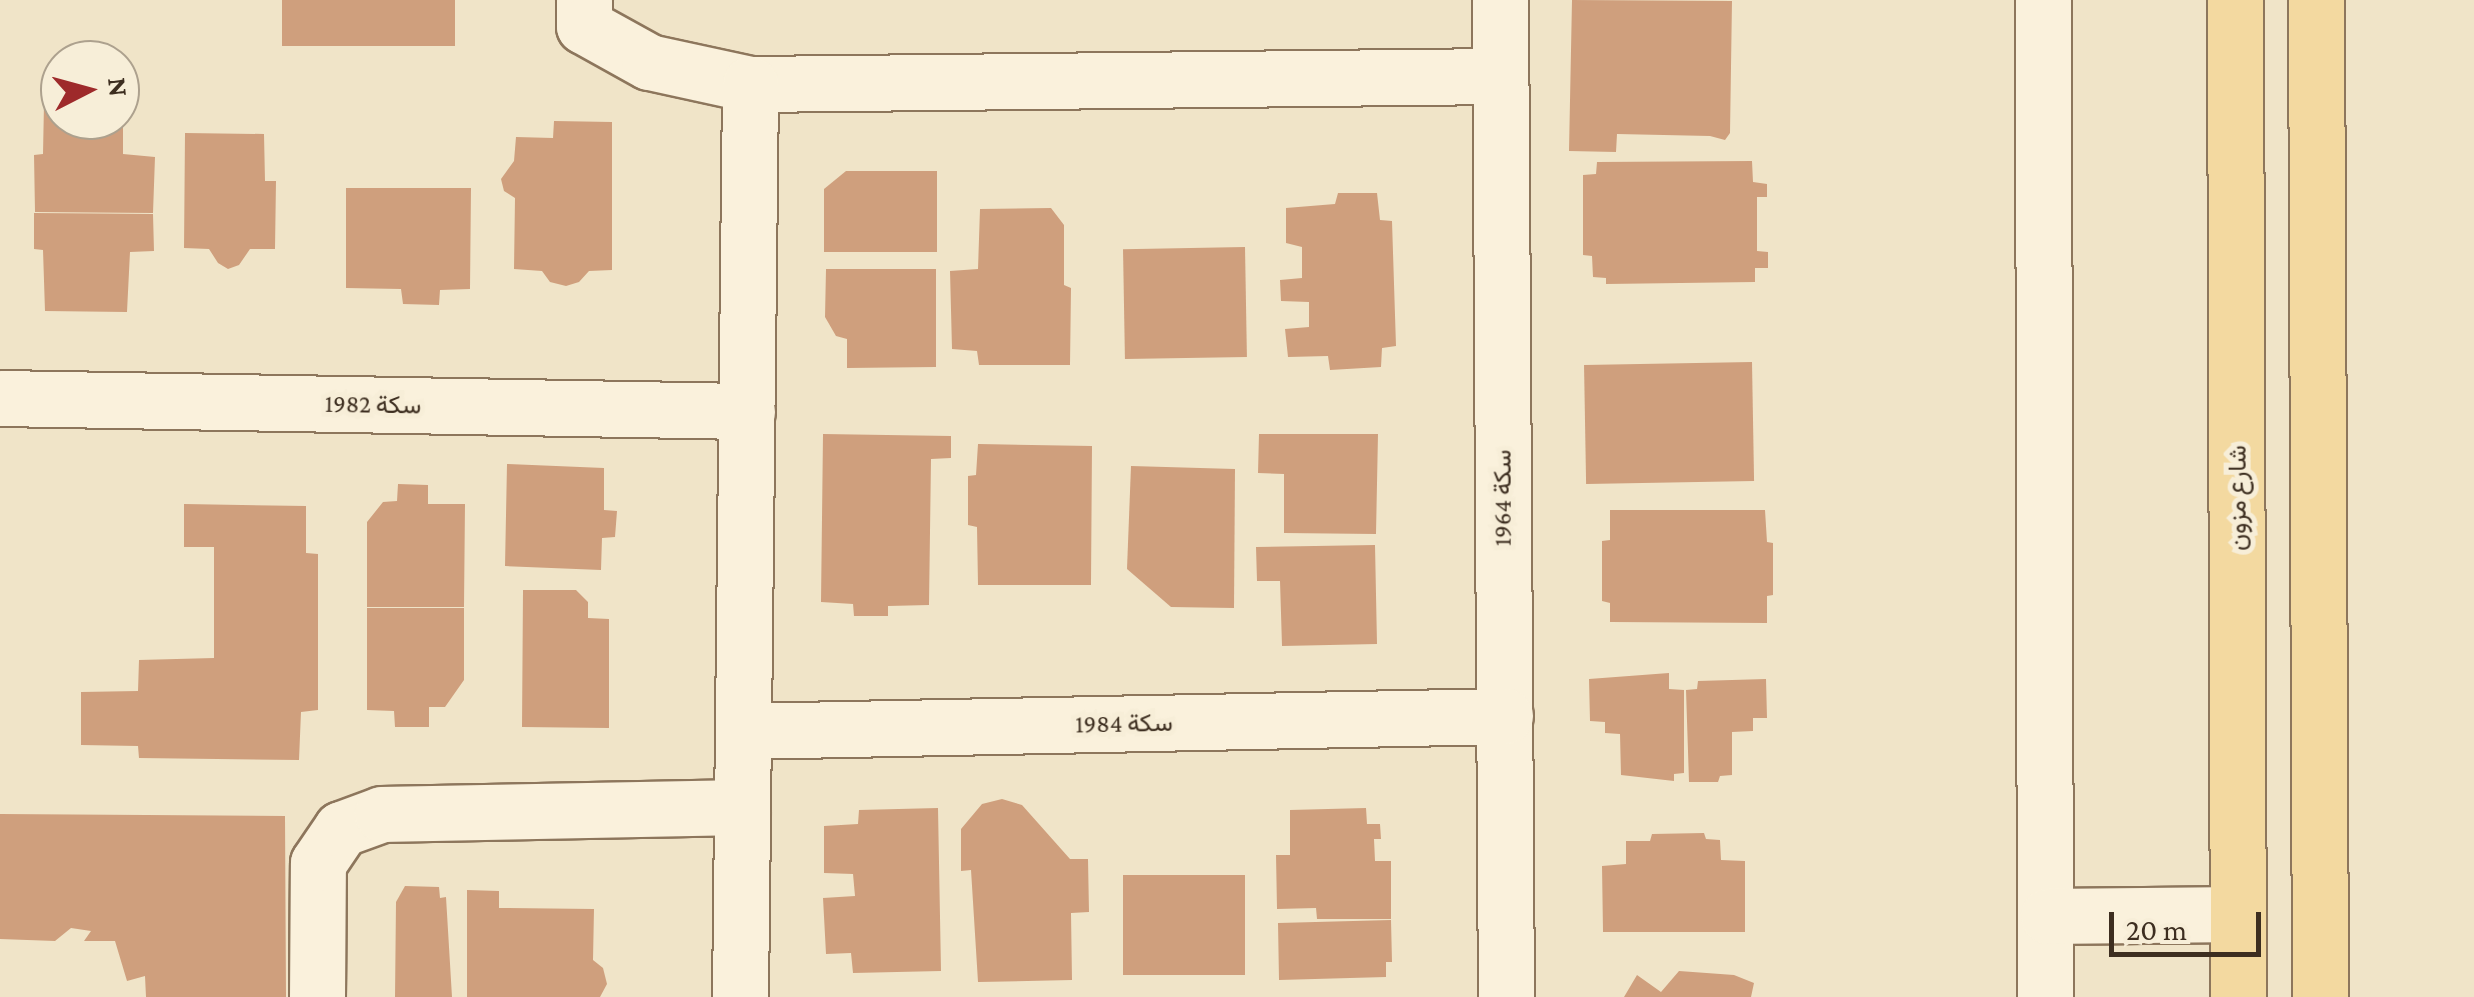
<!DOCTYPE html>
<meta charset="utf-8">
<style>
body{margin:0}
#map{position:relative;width:2474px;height:997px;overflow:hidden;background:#f0e4c8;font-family:"Crimson Pro",Vazirmatn,serif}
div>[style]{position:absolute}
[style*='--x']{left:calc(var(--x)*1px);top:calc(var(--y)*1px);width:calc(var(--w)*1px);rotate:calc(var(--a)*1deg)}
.building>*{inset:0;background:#cf9f7d;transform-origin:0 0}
.roads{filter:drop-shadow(2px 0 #8d765c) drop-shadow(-2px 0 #8d765c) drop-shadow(0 2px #8d765c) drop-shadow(0 -2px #8d765c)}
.minor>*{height:55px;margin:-27.5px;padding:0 27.5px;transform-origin:27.5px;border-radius:27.5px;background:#faf1dc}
.primary>*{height:55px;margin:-27.5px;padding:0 27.5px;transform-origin:27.5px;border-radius:27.5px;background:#f3d9a0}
span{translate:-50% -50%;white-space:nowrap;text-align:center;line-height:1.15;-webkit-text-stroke:10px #f7eed8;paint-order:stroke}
.street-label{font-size:25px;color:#3d2e20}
.north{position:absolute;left:40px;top:40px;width:100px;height:100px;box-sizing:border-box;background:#f7eed8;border:2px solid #ada18e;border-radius:50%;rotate:84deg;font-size:28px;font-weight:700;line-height:40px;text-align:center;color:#3d2e20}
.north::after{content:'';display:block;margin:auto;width:35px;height:45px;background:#9e2a2b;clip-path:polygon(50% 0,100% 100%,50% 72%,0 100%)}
.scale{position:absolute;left:2109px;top:912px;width:152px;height:45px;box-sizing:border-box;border:5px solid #3d2e20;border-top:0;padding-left:12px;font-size:30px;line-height:35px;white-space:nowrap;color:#3d2e20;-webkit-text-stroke:8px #f7eed8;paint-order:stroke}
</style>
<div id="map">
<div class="building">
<div style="left:282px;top:0;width:173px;height:46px"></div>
<div style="clip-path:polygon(1572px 0,1732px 1px,1730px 133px,1725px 140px,1710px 136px,1617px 134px,1616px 152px,1569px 151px)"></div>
<div style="clip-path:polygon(44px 103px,60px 103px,60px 120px,123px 120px,123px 154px,155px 157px,153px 213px,35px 212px,34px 155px,43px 154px)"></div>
<div style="clip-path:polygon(554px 121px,612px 122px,612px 270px,589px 271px,579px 282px,566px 286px,550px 282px,542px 271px,514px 269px,515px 198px,504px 191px,501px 179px,514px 161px,516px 137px,553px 138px)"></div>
<div style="clip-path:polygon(185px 133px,264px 134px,265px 181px,276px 181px,275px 249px,250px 249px,239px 265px,228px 269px,218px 263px,209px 249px,184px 248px)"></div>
<div style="clip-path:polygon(1752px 161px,1753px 182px,1767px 184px,1767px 197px,1757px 197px,1757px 251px,1768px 252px,1768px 268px,1755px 268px,1755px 282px,1606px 284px,1606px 278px,1593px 277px,1592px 256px,1583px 255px,1583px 175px,1596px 174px,1597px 162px)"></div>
<div style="clip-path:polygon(846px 171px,937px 171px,937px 252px,824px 252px,824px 189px)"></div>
<div style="clip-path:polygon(346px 188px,471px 188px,470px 289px,440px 290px,439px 305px,403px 304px,401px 289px,346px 288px)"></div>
<div style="clip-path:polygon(1338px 193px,1377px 193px,1380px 220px,1392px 221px,1396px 346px,1382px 348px,1381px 367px,1330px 370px,1328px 356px,1288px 357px,1285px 329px,1309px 327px,1309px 302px,1281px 301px,1280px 280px,1302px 278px,1302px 247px,1286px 243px,1286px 208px,1335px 204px)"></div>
<div style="clip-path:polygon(1051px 208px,1064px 225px,1064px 285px,1071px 288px,1070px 365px,979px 365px,977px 351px,952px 349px,950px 271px,978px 269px,980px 209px)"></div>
<div style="clip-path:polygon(34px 213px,153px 214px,154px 251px,130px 252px,127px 312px,45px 311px,43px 250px,34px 249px)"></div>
<div style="left:1245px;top:247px;width:110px;height:122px;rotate:89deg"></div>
<div style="clip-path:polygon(826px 269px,936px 269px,936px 367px,847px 368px,847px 339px,836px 336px,825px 317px)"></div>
<div style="left:1752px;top:362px;width:119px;height:168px;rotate:89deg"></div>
<div style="clip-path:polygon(823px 434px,951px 436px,951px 458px,931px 459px,929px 605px,888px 606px,888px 616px,854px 616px,853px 604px,821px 602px)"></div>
<div style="clip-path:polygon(1259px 434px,1378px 434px,1376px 534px,1284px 533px,1284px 474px,1258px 473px)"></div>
<div style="clip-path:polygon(978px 444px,1092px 446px,1091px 585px,978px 585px,977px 527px,968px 525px,968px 476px,976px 475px)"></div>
<div style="clip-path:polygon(507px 464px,604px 468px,604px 510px,617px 511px,615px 537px,602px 538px,601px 570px,505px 566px)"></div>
<div style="clip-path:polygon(1131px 466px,1235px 469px,1234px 608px,1171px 607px,1127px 569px)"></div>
<div style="clip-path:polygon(398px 484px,428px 485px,428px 504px,465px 504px,464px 607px,367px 607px,367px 522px,383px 502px,397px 501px)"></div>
<div style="clip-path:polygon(184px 504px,306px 506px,306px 553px,318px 554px,318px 710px,301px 712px,299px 760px,139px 758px,138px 746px,81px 745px,81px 692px,138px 691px,139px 660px,214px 658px,214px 547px,184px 547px)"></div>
<div style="clip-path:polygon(1610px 510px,1765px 510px,1767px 542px,1773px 543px,1773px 595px,1767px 596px,1767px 623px,1610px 622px,1610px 603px,1602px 601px,1602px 541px,1610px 540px)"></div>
<div style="clip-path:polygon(1375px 545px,1377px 644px,1282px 646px,1280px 581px,1257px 581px,1256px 547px)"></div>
<div style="clip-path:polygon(523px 590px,576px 590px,588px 602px,588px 618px,609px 619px,609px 728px,522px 727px)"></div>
<div style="clip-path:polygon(367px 608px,464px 608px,464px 680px,445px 707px,429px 707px,429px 727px,395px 727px,394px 711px,367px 710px)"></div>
<div style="clip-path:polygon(1669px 673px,1669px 689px,1684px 690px,1684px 773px,1674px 774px,1674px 781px,1621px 775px,1620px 734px,1605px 733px,1605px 722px,1590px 721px,1589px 679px)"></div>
<div style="clip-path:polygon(1766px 679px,1767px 718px,1753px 718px,1753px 731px,1732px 732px,1732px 775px,1720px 776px,1718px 782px,1689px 782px,1686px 690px,1697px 689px,1698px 681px)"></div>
<div style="clip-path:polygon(1002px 799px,1022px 805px,1070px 859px,1088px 859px,1089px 912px,1071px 913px,1072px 980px,978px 982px,971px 870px,961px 871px,961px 829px,982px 804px)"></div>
<div style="clip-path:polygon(938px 808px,941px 971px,853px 973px,851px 953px,826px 954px,823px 898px,855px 896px,853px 874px,824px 873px,824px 826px,858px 824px,859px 810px)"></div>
<div style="clip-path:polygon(1366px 808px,1367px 824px,1380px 824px,1381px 839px,1374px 839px,1375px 861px,1391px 861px,1391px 919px,1317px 919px,1316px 908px,1277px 909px,1276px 855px,1290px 855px,1290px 810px)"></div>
<div style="clip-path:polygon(0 814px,285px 816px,286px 997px,146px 997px,145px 976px,127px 981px,115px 941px,84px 941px,91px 931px,71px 928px,55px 941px,0 939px)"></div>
<div style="clip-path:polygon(1704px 833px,1706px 839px,1720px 840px,1721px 860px,1745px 861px,1745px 932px,1603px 932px,1602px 866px,1626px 864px,1626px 841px,1650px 841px,1652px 834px)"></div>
<div style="left:1123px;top:875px;width:122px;height:100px"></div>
<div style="clip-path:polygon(405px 886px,439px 887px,440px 898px,446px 897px,452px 997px,395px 997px,396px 902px)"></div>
<div style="clip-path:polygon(467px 890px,499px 891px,499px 908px,594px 909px,593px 960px,603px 968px,607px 984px,600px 997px,467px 997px)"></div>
<div style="clip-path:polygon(1391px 920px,1392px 962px,1386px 962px,1386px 977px,1279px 980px,1278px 923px)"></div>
<div style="clip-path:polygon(1679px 971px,1734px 975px,1754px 983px,1751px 997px,1624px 997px,1637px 975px,1661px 992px)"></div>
</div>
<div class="roads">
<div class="minor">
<div style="--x:584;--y:0;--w:26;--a:90"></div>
<div style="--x:584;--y:26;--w:74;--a:29"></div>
<div style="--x:649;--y:62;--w:103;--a:12.3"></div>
<div style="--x:750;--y:84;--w:750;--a:-0.61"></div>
<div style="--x:1500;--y:0;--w:997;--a:89.66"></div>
<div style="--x:2043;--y:0;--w:997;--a:89.89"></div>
<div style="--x:0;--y:398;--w:747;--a:1"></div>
<div style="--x:744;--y:731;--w:761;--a:-1.13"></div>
<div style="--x:2048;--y:916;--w:190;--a:-0.6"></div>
<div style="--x:317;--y:997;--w:134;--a:-89.6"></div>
<div style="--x:318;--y:863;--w:41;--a:-55.9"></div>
<div style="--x:341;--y:829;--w:44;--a:-20.1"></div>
<div style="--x:382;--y:814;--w:360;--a:-1.1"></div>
<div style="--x:740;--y:997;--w:913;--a:-89.37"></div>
</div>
<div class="primary">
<div style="--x:2235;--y:0;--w:997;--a:89.83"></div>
<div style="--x:2316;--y:0;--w:997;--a:89.77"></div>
</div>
</div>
<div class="street-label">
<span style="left:373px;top:405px;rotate:1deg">سكة 1982</span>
<span style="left:1503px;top:498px;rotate:-90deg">سكة 1964</span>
<span style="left:2238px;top:498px;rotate:-90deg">شارع مزون</span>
<span style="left:1124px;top:724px;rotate:-1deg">سكة 1984</span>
</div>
<div class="north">N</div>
<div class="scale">20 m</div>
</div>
